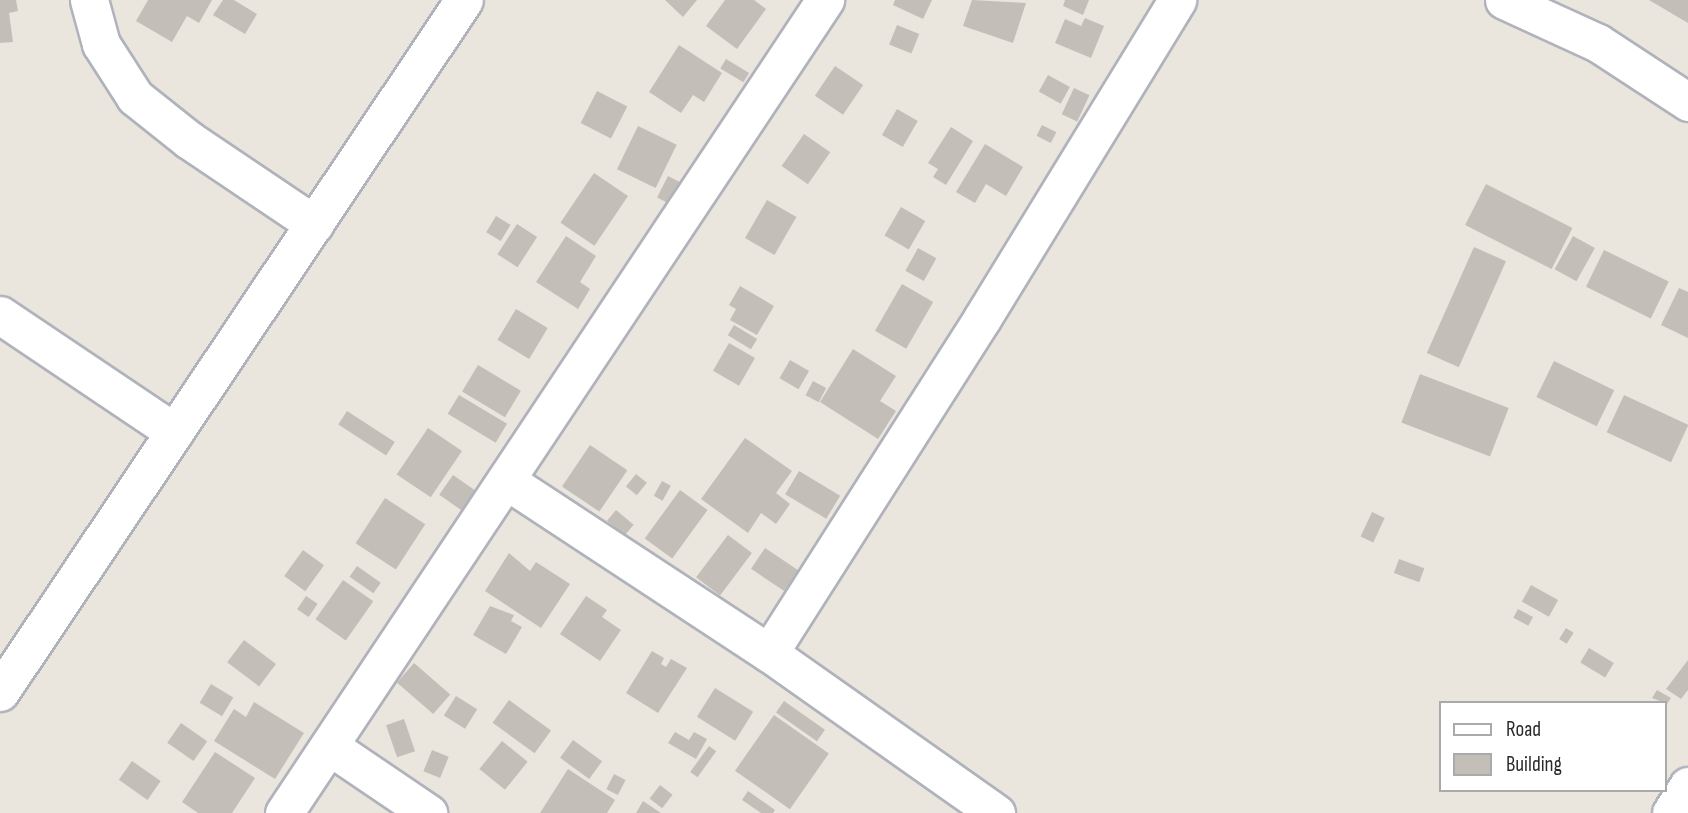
<!DOCTYPE html>
<style>
body{margin:0}
#map{position:relative;width:1688px;height:813px;overflow:hidden;background:#eae5dd;font-family:"Sofia Sans Condensed",sans-serif}
div>[style]{position:absolute}
[style*='--x']{left:calc(var(--x)*1px);top:calc(var(--y)*1px);width:calc(var(--w)*1px);rotate:calc(var(--a)*1deg)}
.building>*{inset:0;background:#c3bfb8;transform-origin:0 0}
.roads{filter:drop-shadow(2px 0 #b0b2bc) drop-shadow(-2px 0 #b0b2bc) drop-shadow(0 2px #b0b2bc) drop-shadow(0 -2px #b0b2bc)}
.minor>*{height:37px;margin:-18.5px;padding:0 18.5px;transform-origin:18.5px;border-radius:18.5px;background:#fff}
span{translate:-50% -50%;white-space:nowrap;text-align:center;line-height:1.15;-webkit-text-stroke:5px #fff;paint-order:stroke}
.legend{position:absolute;left:1439px;top:701px;width:228px;height:91px;box-sizing:border-box;background:#fff;border:2px solid #aaa;margin:0;padding:9px 12px;list-style:none;font-size:21px;color:#2a2a2a}
.legend li{display:flex;align-items:center;gap:14px;height:35px}
.legend b{width:35px;border:2px solid #aaa}
</style>
<div id="map">
<div class="building">
<div style="clip-path:polygon(0 0,16px 0,18px 11px,9px 13px,13px 42px,0 43px)"></div>
<div style="clip-path:polygon(148px 0,212px 0,199px 23px,187px 16px,172px 42px,136px 21px)"></div>
<div style="clip-path:polygon(223px 0,234px 0,257px 14px,245px 34px,213px 15px)"></div>
<div style="clip-path:polygon(665px 0,697px 0,683px 17px)"></div>
<div style="clip-path:polygon(725px 0,754px 0,766px 9px,737px 49px,706px 26px)"></div>
<div style="clip-path:polygon(895px 0,932px 0,923px 19px,893px 5px)"></div>
<div style="clip-path:polygon(972px 0,1026px 3px,1013px 43px,963px 26px)"></div>
<div style="clip-path:polygon(1065px 0,1089px 0,1083px 15px,1063px 6px)"></div>
<div style="clip-path:polygon(1649px 0,1688px 0,1688px 23px)"></div>
<div style="clip-path:polygon(1085px 18px,1104px 26px,1091px 58px,1055px 43px,1065px 19px,1081px 26px)"></div>
<div style="left:897px;top:25px;width:24px;height:21px;rotate:22deg"></div>
<div style="clip-path:polygon(679px 45px,722px 73px,704px 102px,693px 95px,681px 113px,649px 92px)"></div>
<div style="left:726px;top:59px;width:27px;height:11px;rotate:31deg"></div>
<div style="left:835px;top:66px;width:34px;height:36px;rotate:34deg"></div>
<div style="left:1048px;top:75px;width:25px;height:19px;rotate:29deg"></div>
<div style="left:1074px;top:88px;width:17px;height:29px;rotate:25deg"></div>
<div style="left:597px;top:91px;width:34px;height:36px;rotate:27deg"></div>
<div style="left:897px;top:109px;width:24px;height:30px;rotate:30deg"></div>
<div style="left:1042px;top:125px;width:16px;height:12px;rotate:27deg"></div>
<div style="left:638px;top:126px;width:43px;height:48px;rotate:26deg"></div>
<div style="clip-path:polygon(951px 127px,973px 141px,946px 185px,933px 177px,938px 169px,928px 163px)"></div>
<div style="left:804px;top:134px;width:32px;height:39px;rotate:35deg"></div>
<div style="clip-path:polygon(985px 144px,1023px 167px,1006px 196px,986px 184px,975px 203px,956px 192px)"></div>
<div style="left:594px;top:173px;width:41px;height:60px;rotate:34deg"></div>
<div style="left:668px;top:176px;width:16px;height:24px;rotate:27deg"></div>
<div style="left:1486px;top:184px;width:97px;height:46px;rotate:27deg"></div>
<div style="left:767px;top:200px;width:34px;height:44px;rotate:30deg"></div>
<div style="left:901px;top:207px;width:28px;height:33px;rotate:30deg"></div>
<div style="left:496px;top:216px;width:17px;height:19px;rotate:31deg"></div>
<div style="left:517px;top:224px;width:24px;height:36px;rotate:33deg"></div>
<div style="clip-path:polygon(566px 236px,596px 256px,580px 282px,590px 289px,578px 309px,536px 282px)"></div>
<div style="left:1573px;top:236px;width:25px;height:38px;rotate:29deg"></div>
<div style="left:1474px;top:247px;width:35px;height:116px;rotate:24deg"></div>
<div style="left:918px;top:248px;width:21px;height:26px;rotate:29deg"></div>
<div style="left:1604px;top:250px;width:72px;height:41px;rotate:26deg"></div>
<div style="left:902px;top:284px;width:36px;height:54px;rotate:30deg"></div>
<div style="clip-path:polygon(740px 286px,774px 306px,757px 335px,730px 320px,736px 309px,729px 305px)"></div>
<div style="clip-path:polygon(1679px 288px,1688px 292px,1688px 338px,1661px 325px)"></div>
<div style="left:516px;top:309px;width:37px;height:36px;rotate:31deg"></div>
<div style="left:734px;top:325px;width:27px;height:12px;rotate:31deg"></div>
<div style="left:729px;top:343px;width:30px;height:32px;rotate:30deg"></div>
<div style="clip-path:polygon(853px 349px,896px 376px,880px 401px,896px 411px,878px 439px,820px 402px)"></div>
<div style="left:790px;top:360px;width:22px;height:21px;rotate:30deg"></div>
<div style="left:1554px;top:361px;width:67px;height:40px;rotate:26deg"></div>
<div style="left:478px;top:365px;width:50px;height:31px;rotate:31deg"></div>
<div style="left:1420px;top:374px;width:95px;height:52px;rotate:21deg"></div>
<div style="left:813px;top:381px;width:15px;height:16px;rotate:28deg"></div>
<div style="left:459px;top:395px;width:56px;height:22px;rotate:31deg"></div>
<div style="left:1624px;top:395px;width:71px;height:41px;rotate:25deg"></div>
<div style="left:347px;top:411px;width:57px;height:16px;rotate:33deg"></div>
<div style="left:428px;top:428px;width:41px;height:56px;rotate:34deg"></div>
<div style="clip-path:polygon(745px 438px,792px 471px,776px 493px,790px 504px,776px 524px,761px 513px,748px 533px,701px 499px)"></div>
<div style="left:590px;top:445px;width:45px;height:50px;rotate:34deg"></div>
<div style="left:799px;top:471px;width:48px;height:27px;rotate:31deg"></div>
<div style="left:636px;top:474px;width:14px;height:16px;rotate:39deg"></div>
<div style="left:453px;top:475px;width:28px;height:24px;rotate:35deg"></div>
<div style="left:662px;top:481px;width:10px;height:17px;rotate:29deg"></div>
<div style="left:680px;top:490px;width:34px;height:60px;rotate:36deg"></div>
<div style="left:385px;top:498px;width:48px;height:54px;rotate:33deg"></div>
<div style="left:616px;top:510px;width:23px;height:14px;rotate:40deg"></div>
<div style="left:1372px;top:512px;width:14px;height:27px;rotate:25deg"></div>
<div style="left:728px;top:535px;width:30px;height:53px;rotate:37deg"></div>
<div style="left:765px;top:548px;width:40px;height:25px;rotate:34deg"></div>
<div style="left:303px;top:550px;width:26px;height:32px;rotate:36deg"></div>
<div style="clip-path:polygon(509px 553px,530px 571px,536px 562px,570px 584px,541px 628px,485px 591px)"></div>
<div style="left:1399px;top:559px;width:27px;height:15px;rotate:20deg"></div>
<div style="left:357px;top:566px;width:29px;height:13px;rotate:35deg"></div>
<div style="left:343px;top:580px;width:37px;height:48px;rotate:35deg"></div>
<div style="left:1531px;top:585px;width:31px;height:19px;rotate:29deg"></div>
<div style="left:306px;top:596px;width:14px;height:16px;rotate:34deg"></div>
<div style="clip-path:polygon(586px 596px,607px 610px,602px 617px,621px 630px,600px 661px,560px 634px)"></div>
<div style="clip-path:polygon(490px 606px,514px 615px,511px 621px,522px 627px,506px 654px,473px 635px)"></div>
<div style="left:1518px;top:609px;width:17px;height:10px;rotate:28deg"></div>
<div style="left:1566px;top:628px;width:9px;height:13px;rotate:32deg"></div>
<div style="left:244px;top:640px;width:40px;height:28px;rotate:37deg"></div>
<div style="left:1589px;top:648px;width:29px;height:17px;rotate:31deg"></div>
<div style="clip-path:polygon(652px 651px,664px 658px,661px 664px,666px 667px,671px 659px,687px 668px,658px 713px,626px 693px)"></div>
<div style="clip-path:polygon(1688px 660px,1688px 690px,1681px 699px,1666px 689px)"></div>
<div style="left:414px;top:663px;width:48px;height:26px;rotate:41deg"></div>
<div style="left:211px;top:684px;width:26px;height:22px;rotate:31deg"></div>
<div style="left:715px;top:688px;width:45px;height:34px;rotate:32deg"></div>
<div style="clip-path:polygon(1657px 690px,1671px 698px,1665px 707px,1665px 703px,1652px 698px)"></div>
<div style="left:456px;top:696px;width:25px;height:23px;rotate:32deg"></div>
<div style="left:509px;top:700px;width:52px;height:28px;rotate:36deg"></div>
<div style="left:784px;top:701px;width:50px;height:14px;rotate:35deg"></div>
<div style="clip-path:polygon(254px 702px,304px 733px,275px 779px,214px 741px,234px 709px,246px 717px)"></div>
<div style="left:774px;top:715px;width:67px;height:68px;rotate:35deg"></div>
<div style="left:404px;top:719px;width:34px;height:19px;rotate:71deg"></div>
<div style="left:181px;top:723px;width:32px;height:24px;rotate:35deg"></div>
<div style="clip-path:polygon(675px 732px,689px 740px,694px 732px,707px 739px,696px 759px,668px 743px)"></div>
<div style="left:573px;top:740px;width:36px;height:22px;rotate:36deg"></div>
<div style="left:502px;top:741px;width:33px;height:36px;rotate:39deg"></div>
<div style="left:709px;top:746px;width:9px;height:32px;rotate:36deg"></div>
<div style="left:432px;top:750px;width:18px;height:23px;rotate:22deg"></div>
<div style="clip-path:polygon(215px 752px,255px 778px,232px 813px,198px 813px,182px 802px)"></div>
<div style="left:132px;top:761px;width:35px;height:23px;rotate:35deg"></div>
<div style="clip-path:polygon(568px 769px,615px 800px,607px 813px,540px 813px)"></div>
<div style="left:614px;top:774px;width:13px;height:17px;rotate:27deg"></div>
<div style="left:660px;top:785px;width:16px;height:17px;rotate:38deg"></div>
<div style="clip-path:polygon(748px 791px,775px 810px,773px 813px,761px 813px,742px 800px)"></div>
<div style="clip-path:polygon(643px 801px,661px 813px,636px 813px)"></div>
</div>
<div class="roads">
<div class="minor">
<div style="--x:89;--y:0;--w:46;--a:74.7"></div>
<div style="--x:101;--y:44;--w:63;--a:57.3"></div>
<div style="--x:135;--y:97;--w:69;--a:38.5"></div>
<div style="--x:189;--y:140;--w:151;--a:33.9"></div>
<div style="--x:1504;--y:0;--w:103;--a:24.6"></div>
<div style="--x:1598;--y:43;--w:108;--a:33.2"></div>
<div style="--x:0;--y:315;--w:210;--a:33.9"></div>
<div style="--x:507;--y:481;--w:313;--a:33.3"></div>
<div style="--x:769;--y:653;--w:278;--a:35.2"></div>
<div style="--x:769;--y:653;--w:398;--a:-57.5"></div>
<div style="--x:983;--y:317;--w:372;--a:-58.5"></div>
<div style="--x:0;--y:692;--w:833;--a:-56.16"></div>
<div style="--x:329;--y:746;--w:120;--a:34.1"></div>
<div style="--x:284;--y:813;--w:977;--a:-56.36"></div>
<div style="--x:1671;--y:813;--w:32;--a:-58"></div>
</div>
</div>
<ul class="legend">
<li><b style="height:9px;background:#fff"></b>Road</li>
<li><b style="height:19px;background:#c3bfb8"></b>Building</li>
</ul>
</div>
